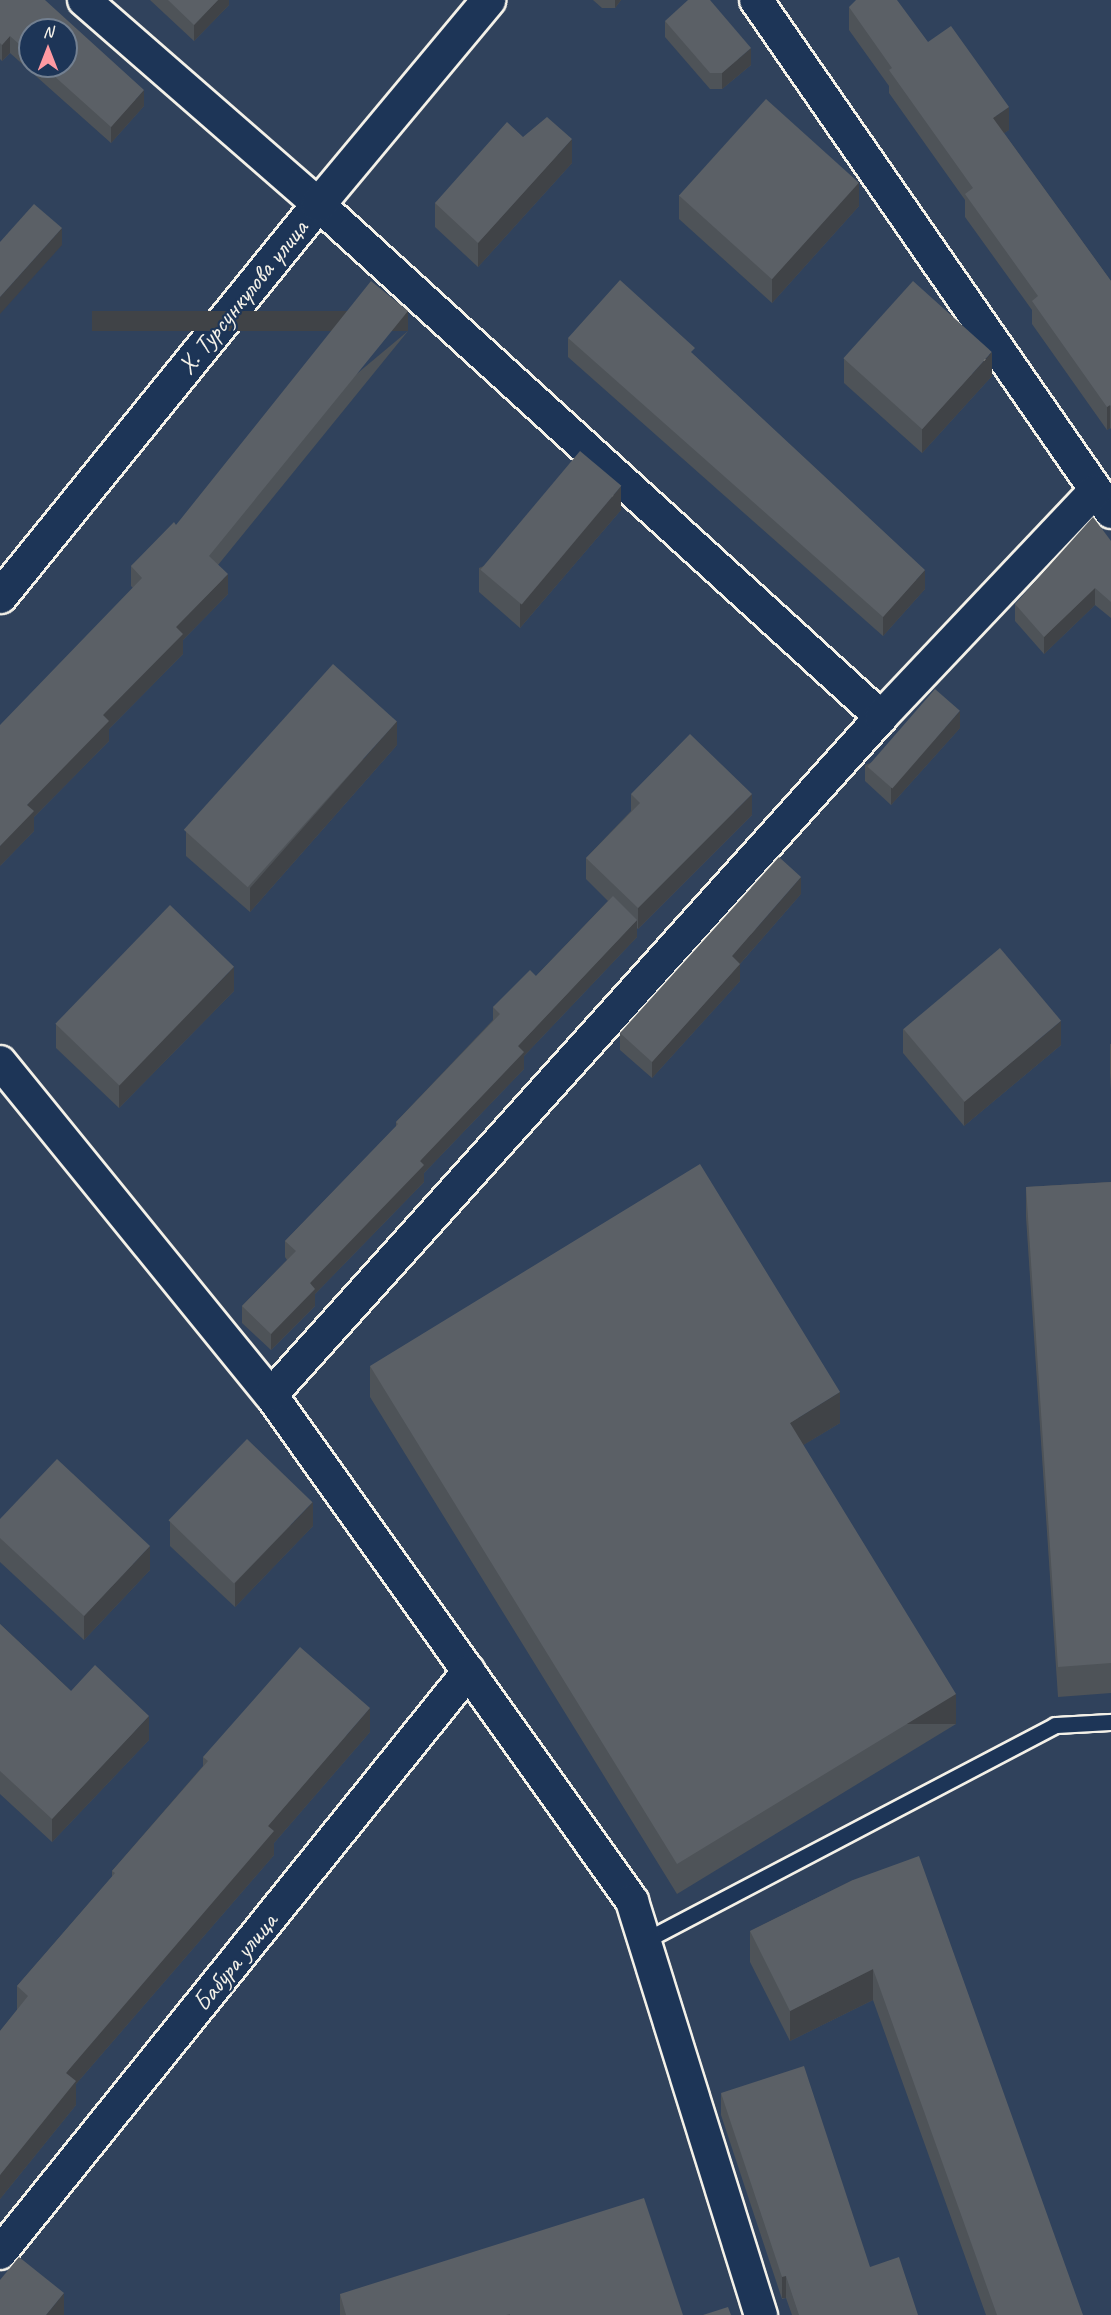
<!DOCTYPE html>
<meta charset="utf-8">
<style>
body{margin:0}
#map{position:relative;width:1111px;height:2315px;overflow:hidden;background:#30425c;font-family:Caveat,sans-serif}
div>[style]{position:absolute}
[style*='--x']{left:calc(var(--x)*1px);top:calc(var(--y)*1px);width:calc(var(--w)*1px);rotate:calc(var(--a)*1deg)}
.roads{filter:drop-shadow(2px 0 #f4f1e8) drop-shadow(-2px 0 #f4f1e8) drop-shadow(0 2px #f4f1e8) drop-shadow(0 -2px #f4f1e8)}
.lane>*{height:15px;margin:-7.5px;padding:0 7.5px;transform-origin:7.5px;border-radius:7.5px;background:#1d3557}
.street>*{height:32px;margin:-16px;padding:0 16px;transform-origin:16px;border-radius:16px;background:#1d3557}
.secondary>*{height:33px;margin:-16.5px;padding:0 16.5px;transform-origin:16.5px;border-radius:16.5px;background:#1d3557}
.wall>*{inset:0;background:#4e5358}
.shaded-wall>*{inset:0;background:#404347;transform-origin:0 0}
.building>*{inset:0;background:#5b6066;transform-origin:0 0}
span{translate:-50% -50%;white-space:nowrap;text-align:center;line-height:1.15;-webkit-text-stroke:4.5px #1d3557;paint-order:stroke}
.street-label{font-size:26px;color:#f4f1e8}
.north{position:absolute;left:18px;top:18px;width:60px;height:60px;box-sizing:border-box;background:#1d3557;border:2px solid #738091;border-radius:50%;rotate:0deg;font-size:16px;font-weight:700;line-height:24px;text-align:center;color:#f4f1e8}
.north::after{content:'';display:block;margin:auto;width:21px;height:27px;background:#ff9aa2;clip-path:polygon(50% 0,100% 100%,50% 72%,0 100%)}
</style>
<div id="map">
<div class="roads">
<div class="lane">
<div style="--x:644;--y:1941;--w:464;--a:-27.7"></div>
<div style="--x:1055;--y:1725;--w:56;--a:-3.1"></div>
</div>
<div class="street">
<div style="--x:84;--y:0;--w:310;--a:41.1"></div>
<div style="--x:318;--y:204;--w:762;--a:42.34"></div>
<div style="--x:756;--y:0;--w:623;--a:55.26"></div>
<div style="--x:0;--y:1062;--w:429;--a:50.9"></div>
<div style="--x:271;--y:1395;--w:622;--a:54.49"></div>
<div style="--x:632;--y:1901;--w:434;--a:72.7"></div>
<div style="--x:271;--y:1395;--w:912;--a:-48.02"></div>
<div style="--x:881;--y:717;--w:311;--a:-46.6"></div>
<div style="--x:0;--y:2253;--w:747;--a:-51.14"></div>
</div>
<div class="secondary">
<div style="--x:0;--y:596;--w:505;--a:-50.95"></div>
<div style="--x:318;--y:204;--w:266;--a:-50.2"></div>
</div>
</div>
<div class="wall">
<div style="clip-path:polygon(evenodd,0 0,144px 106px,111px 143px,10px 53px,2px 61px,0 59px,0 0,30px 30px,66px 66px,30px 66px,30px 30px)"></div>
<div style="clip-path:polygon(150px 0,229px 0,229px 5px,194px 41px)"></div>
<div style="clip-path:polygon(593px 0,621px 0,615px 8px,602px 8px)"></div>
<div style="clip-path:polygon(849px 7px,928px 42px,1009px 130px,1004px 133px,1111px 281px,1111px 429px,1110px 428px,1107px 430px,1032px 324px,1032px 310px,965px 217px,965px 200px,889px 93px,889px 86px,849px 30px)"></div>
<div style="clip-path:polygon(665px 21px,751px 65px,722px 89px,710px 89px,665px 37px)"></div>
<div style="clip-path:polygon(523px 137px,572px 163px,478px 267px,435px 227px,435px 203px)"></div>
<div style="clip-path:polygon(679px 195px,859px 206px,772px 303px,679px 219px)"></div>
<div style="clip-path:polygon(408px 331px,218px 565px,228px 594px,183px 640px,183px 654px,109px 729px,109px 741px,34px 817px,34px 831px,0 866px,133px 588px,131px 586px,131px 566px,176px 525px)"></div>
<div style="clip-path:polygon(568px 338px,695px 356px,925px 589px,883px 636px,568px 357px)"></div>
<div style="clip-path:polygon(844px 359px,992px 376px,922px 453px,844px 383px)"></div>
<div style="clip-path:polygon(621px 510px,520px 628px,479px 592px,479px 568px)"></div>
<div style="clip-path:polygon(1111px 541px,1111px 618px,1095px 605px,1044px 654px,1015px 621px,1015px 604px)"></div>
<div style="clip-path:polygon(960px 728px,891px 805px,865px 781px,865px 765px)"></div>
<div style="clip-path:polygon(397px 745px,250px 912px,186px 856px,186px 832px)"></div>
<div style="clip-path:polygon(631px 794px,752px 815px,638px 929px,637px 928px,637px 937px,524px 1056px,524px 1069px,424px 1173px,424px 1182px,315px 1294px,315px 1306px,271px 1350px,242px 1323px,242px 1306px,287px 1260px,285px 1257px,285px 1241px,396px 1127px,396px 1122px,493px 1020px,493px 1007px,536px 976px,608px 901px,586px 879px,586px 858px,631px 811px)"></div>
<div style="clip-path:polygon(801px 894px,740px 964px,740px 981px,652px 1078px,620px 1050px,620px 1033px)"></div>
<div style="clip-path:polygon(234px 991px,119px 1108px,56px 1048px,56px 1024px)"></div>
<div style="clip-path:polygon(903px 1029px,1061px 1045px,964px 1126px,903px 1053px)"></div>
<div style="clip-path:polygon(1110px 1044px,1111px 1044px,1111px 1091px,1110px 1074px)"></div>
<div style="clip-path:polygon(1111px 1182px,1111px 1693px,1058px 1697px,1026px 1217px,1026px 1187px)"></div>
<div style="clip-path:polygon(370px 1366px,840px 1423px,803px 1445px,956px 1724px,677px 1894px,370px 1397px)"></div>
<div style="clip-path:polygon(0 1519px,150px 1570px,84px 1640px,0 1562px)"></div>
<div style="clip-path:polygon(170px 1522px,313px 1526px,235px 1607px,170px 1546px)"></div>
<div style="clip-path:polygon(0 1624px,71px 1691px,149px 1740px,52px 1842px,0 1794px)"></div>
<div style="clip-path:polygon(370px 1732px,274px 1843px,274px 1855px,76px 2084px,76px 2105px,0 2199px,0 2031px,17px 2010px,17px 1986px,112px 1877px,112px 1871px,203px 1766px,203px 1757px)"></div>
<div style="clip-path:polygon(853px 1880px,1083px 2315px,986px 2315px,873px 2000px,790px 2041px,750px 1962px,750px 1931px)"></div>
<div style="clip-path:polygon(721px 2093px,870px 2267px,918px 2315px,792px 2315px,786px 2298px,782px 2299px,721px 2115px)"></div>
<div style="clip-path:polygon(340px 2294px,683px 2315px,340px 2315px)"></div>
</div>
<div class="shaded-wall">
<div style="clip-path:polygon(218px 0,229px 0,229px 5px,194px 41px,194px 25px)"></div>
<div style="clip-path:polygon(615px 0,621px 0,615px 8px)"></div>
<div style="clip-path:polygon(10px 36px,10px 53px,2px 61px,2px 45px)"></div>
<div style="clip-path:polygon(751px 48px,751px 65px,722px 89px,722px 73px)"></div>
<div style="clip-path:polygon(144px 90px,144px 106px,111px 143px,111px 127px)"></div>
<div style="clip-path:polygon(1009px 107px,1009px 130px,993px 140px,993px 118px)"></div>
<div style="clip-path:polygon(572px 139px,572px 163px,478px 267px,478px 243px)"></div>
<div style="clip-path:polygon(859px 182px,859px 206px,772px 303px,772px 279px)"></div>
<div style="clip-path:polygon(62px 228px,62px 245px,0 314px,0 297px)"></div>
<div style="left:408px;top:311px;width:20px;height:316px;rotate:90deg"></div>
<div style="clip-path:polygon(992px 352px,992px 376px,922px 453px,922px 429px)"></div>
<div style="clip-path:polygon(1110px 405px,1110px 428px,1107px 430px,1107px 407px)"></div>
<div style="clip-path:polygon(621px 486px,621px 510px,520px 628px,520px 604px)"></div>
<div style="clip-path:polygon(925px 570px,925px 589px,883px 636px,883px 617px)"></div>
<div style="clip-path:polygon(228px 574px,228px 594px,183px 640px,183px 654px,109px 729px,109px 741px,34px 817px,34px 831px,0 866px,0 846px,27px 805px,103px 715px,176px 627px)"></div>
<div style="clip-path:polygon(1095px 588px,1095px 605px,1044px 654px,1044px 637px)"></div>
<div style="clip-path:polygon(960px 711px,960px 728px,891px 805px,891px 788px)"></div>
<div style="clip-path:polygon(397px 721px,397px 745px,250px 912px,250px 888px)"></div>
<div style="clip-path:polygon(752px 794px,752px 815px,638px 929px,638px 908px)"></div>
<div style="clip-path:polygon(801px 877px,801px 894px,732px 973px,732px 956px)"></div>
<div style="clip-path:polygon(637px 920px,637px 937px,524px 1056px,524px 1069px,424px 1173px,424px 1182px,315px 1294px,315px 1306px,271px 1350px,271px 1334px,310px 1283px,420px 1161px,518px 1046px)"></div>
<div style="clip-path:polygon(740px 964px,740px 981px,652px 1078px,652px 1062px)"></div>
<div style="clip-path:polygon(234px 967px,234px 991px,119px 1108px,119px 1084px)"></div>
<div style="clip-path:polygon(1061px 1021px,1061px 1045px,964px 1126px,964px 1102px)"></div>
<div style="clip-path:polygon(840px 1392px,840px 1423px,790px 1453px,790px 1423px)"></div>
<div style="clip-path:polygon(313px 1502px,313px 1526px,235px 1607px,235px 1583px)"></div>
<div style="clip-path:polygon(150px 1546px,150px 1570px,84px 1640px,84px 1616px)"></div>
<div style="left:956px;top:1694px;width:30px;height:327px;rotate:90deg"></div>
<div style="clip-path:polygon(370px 1708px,370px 1732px,274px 1843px,274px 1855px,76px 2084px,76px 2105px,0 2199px,0 2175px,66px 2073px,268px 1826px)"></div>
<div style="clip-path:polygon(149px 1716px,149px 1740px,52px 1842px,52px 1819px)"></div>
<div style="clip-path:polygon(873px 1969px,873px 2000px,790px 2041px,790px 2011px)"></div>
<div style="left:786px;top:2276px;width:22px;height:4px;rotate:90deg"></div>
<div style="clip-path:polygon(64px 2293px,64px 2315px,46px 2315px)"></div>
</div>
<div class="building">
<div style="clip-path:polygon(0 0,45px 0,144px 90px,111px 127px,43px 66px,66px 66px,66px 30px,30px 30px,30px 54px,10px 36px,2px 45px,0 43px)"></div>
<div style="clip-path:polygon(168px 0,218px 0,194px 25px)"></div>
<div style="clip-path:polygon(688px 0,710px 0,751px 48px,722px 73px,710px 73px,665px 21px)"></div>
<div style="clip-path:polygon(856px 0,897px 0,928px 42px,951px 26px,1009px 107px,993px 118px,1111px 281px,1111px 406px,1110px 405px,1107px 407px,1032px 301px,1038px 296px,965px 194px,973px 188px,889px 70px,892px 68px,849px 7px)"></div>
<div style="left:766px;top:99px;width:125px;height:130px;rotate:42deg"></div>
<div style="clip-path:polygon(547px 117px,572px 139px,478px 243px,435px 203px,507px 122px,523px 137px)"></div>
<div style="clip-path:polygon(34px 204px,62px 228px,0 297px,0 242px)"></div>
<div style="clip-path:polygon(620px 280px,695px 348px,691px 352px,925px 570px,883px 617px,568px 338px)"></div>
<div style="clip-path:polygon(371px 281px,408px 311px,209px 556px,228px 574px,176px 627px,183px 634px,103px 715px,109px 721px,27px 805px,34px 811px,0 846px,0 725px,142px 578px,131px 566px,174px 522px,176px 525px)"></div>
<div style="left:913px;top:281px;width:106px;height:104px;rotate:42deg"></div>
<div style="left:580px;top:451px;width:54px;height:155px;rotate:40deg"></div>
<div style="clip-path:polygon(1093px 517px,1111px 541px,1111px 602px,1095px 588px,1044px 637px,1015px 604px)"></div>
<div style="left:333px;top:664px;width:86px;height:223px;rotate:42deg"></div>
<div style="left:935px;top:689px;width:33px;height:103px;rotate:41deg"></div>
<div style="clip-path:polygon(690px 734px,752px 794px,638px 908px,586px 858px,640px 803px,631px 794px)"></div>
<div style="clip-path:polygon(779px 857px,801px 877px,732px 956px,740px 964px,652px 1062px,620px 1033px)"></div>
<div style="clip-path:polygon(613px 896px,637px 920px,518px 1046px,524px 1052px,420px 1161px,424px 1165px,310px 1283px,315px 1289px,271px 1334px,242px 1306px,296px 1251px,285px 1241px,398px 1124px,396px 1122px,500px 1014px,493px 1007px,530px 970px,536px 976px)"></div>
<div style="left:170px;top:905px;width:89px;height:165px;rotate:44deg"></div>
<div style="left:1000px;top:948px;width:95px;height:126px;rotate:50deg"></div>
<div style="clip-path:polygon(700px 1164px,840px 1392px,790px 1423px,956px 1694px,677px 1864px,370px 1366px)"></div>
<div style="clip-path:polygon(1111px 1182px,1111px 1663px,1058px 1667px,1026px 1187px)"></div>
<div style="left:247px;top:1439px;width:91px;height:113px;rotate:44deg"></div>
<div style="clip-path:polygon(57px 1459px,150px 1546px,84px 1616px,0 1538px,0 1519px)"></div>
<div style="clip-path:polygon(0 1624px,71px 1691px,95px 1665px,149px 1716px,52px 1819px,0 1771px)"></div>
<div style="clip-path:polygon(300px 1647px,370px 1708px,268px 1826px,274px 1831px,66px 2073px,76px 2081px,0 2175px,0 2031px,28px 1996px,17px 1986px,115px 1873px,112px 1871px,208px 1761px,203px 1757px)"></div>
<div style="clip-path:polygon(919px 1856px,1083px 2315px,997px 2315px,873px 1969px,790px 2011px,750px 1931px,853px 1880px)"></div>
<div style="clip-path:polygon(804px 2066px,870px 2267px,899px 2257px,918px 2315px,799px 2315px,786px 2276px,782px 2277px,721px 2093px)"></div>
<div style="clip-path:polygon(644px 2198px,683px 2315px,510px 2315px,510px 2314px,506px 2315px,346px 2315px,340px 2294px)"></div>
<div style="clip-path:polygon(19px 2257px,64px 2293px,46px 2315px,0 2315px,0 2280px)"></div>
<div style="clip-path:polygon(728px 2307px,731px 2315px,703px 2315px)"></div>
</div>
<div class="street-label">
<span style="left:243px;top:297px;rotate:-51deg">Х. Турсункулова улица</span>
<span style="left:235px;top:1962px;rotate:-51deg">Бабура улица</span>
</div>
<div class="north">N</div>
</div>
